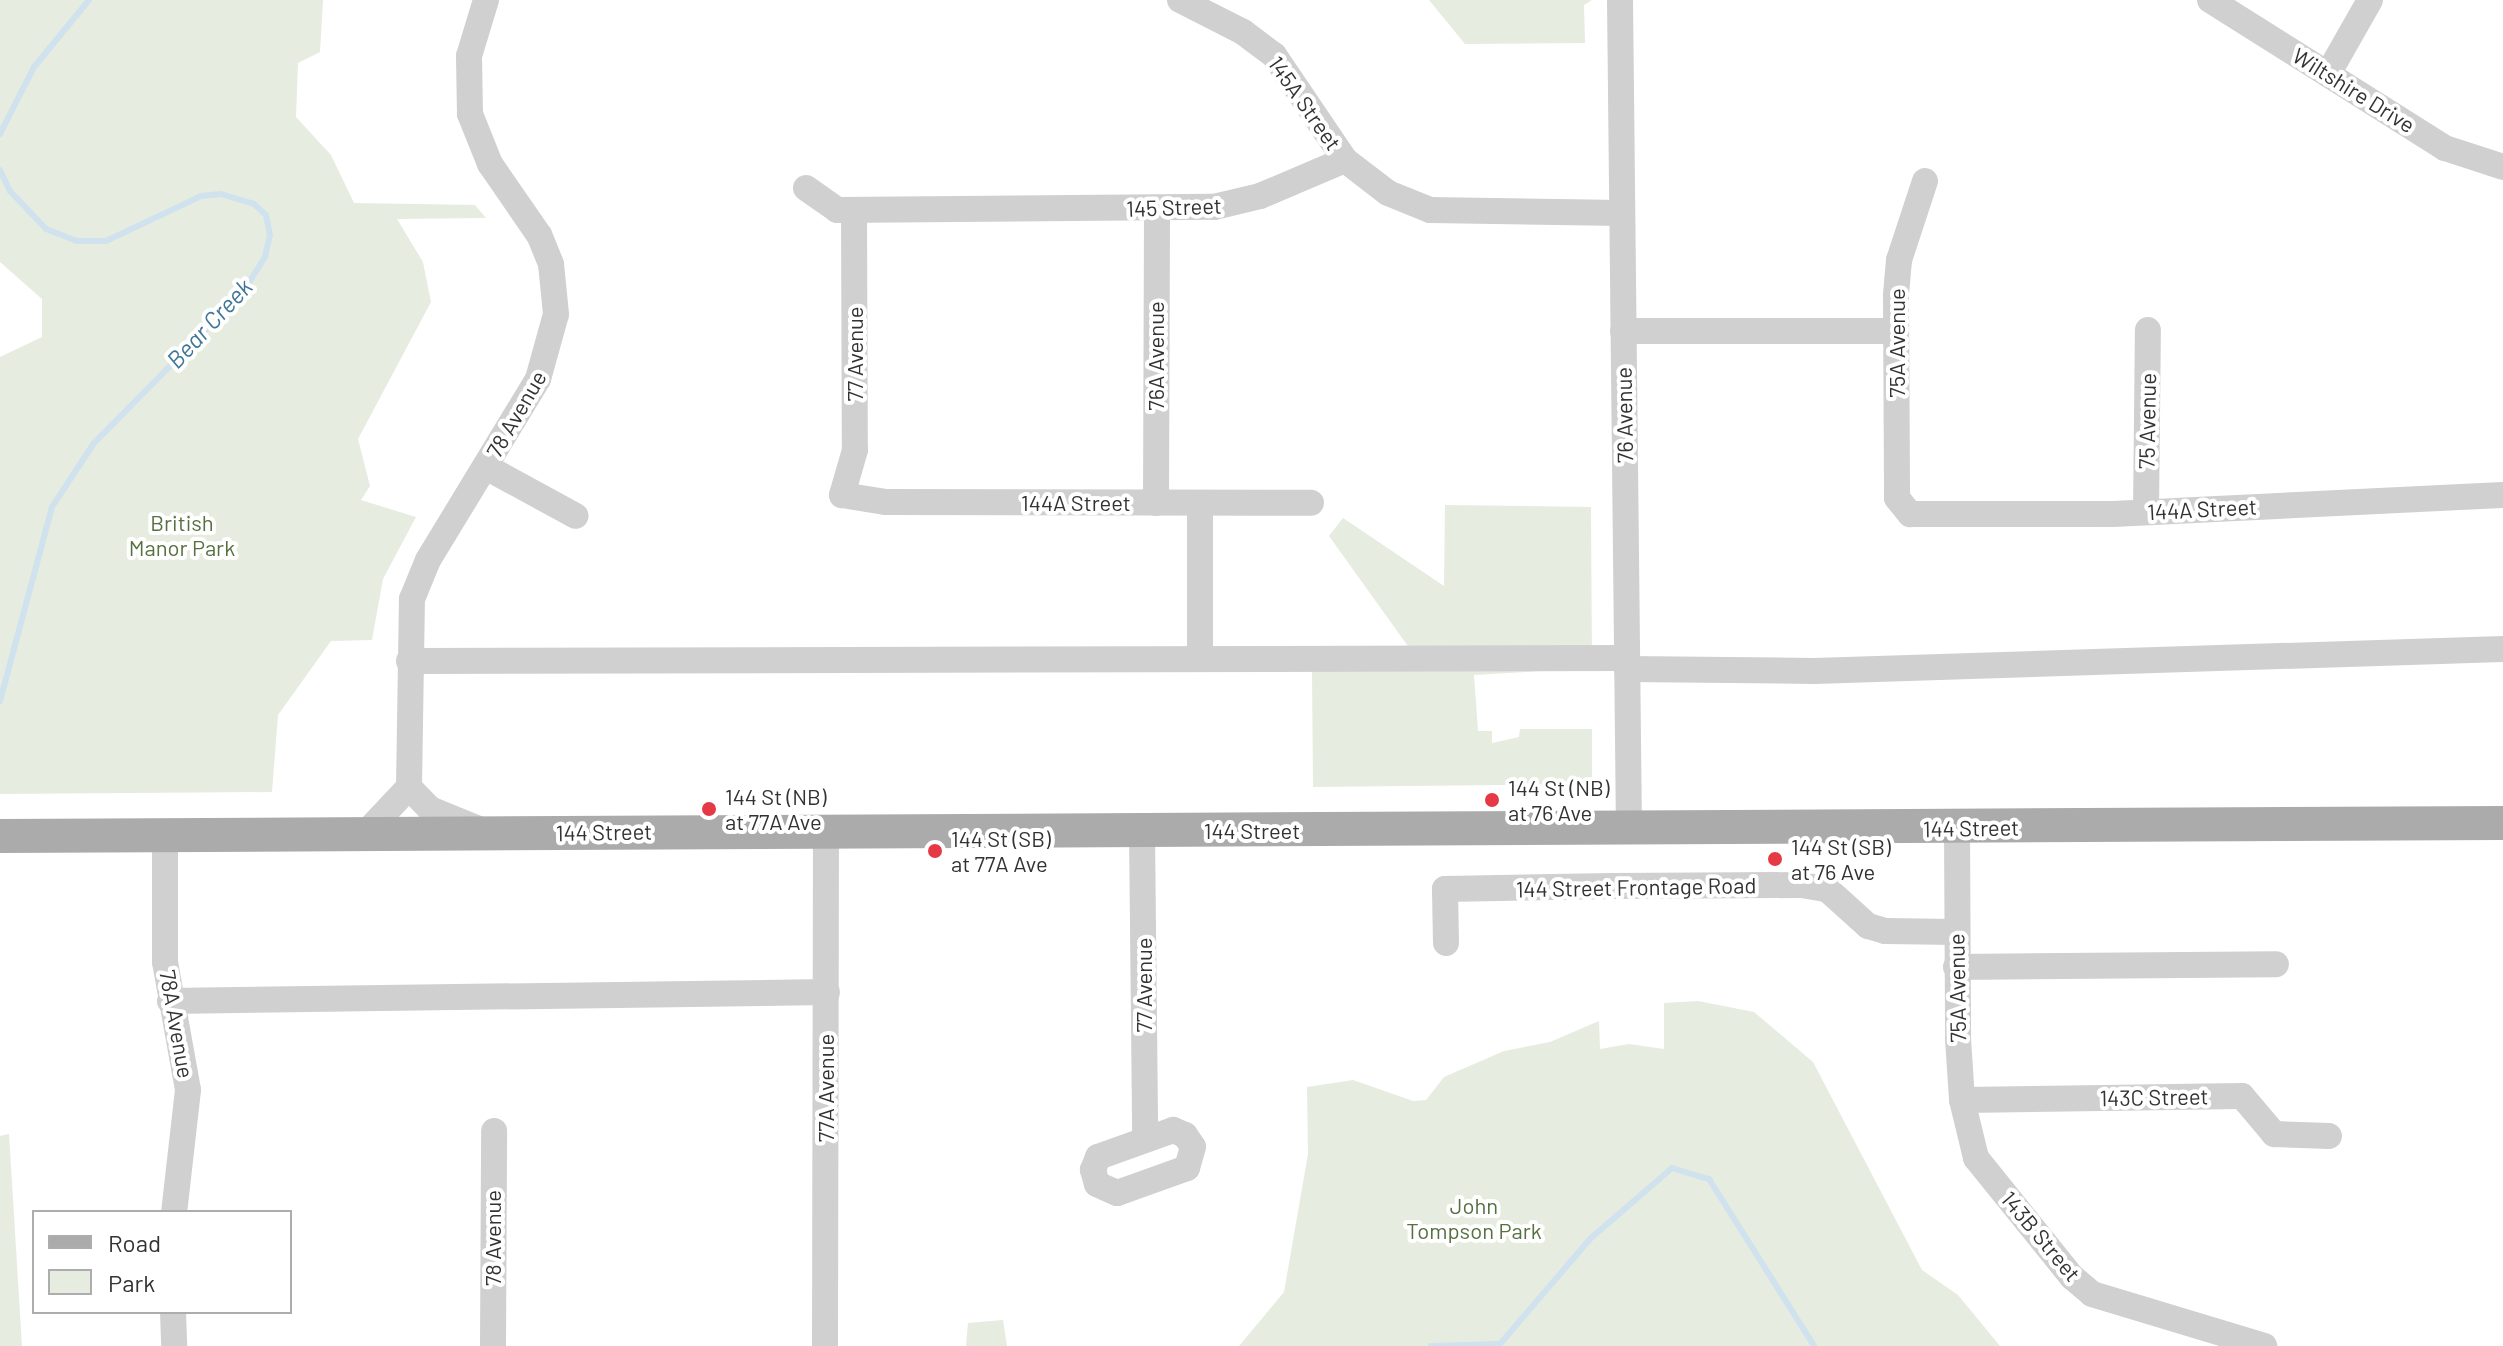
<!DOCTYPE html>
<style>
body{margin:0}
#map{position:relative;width:2503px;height:1346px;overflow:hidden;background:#fff;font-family:Barlow,sans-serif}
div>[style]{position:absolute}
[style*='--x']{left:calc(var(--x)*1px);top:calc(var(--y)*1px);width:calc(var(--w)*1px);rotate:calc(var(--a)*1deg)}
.green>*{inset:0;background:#e6ecdf}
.stream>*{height:6px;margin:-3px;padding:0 3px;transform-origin:3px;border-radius:3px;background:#cfe2ee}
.minor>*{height:26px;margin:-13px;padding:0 13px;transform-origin:13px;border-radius:13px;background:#d0d0d0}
.major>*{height:34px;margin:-17px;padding:0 17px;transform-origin:17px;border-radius:17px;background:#ababab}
.dots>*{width:22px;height:22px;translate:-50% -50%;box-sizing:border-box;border:4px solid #fff;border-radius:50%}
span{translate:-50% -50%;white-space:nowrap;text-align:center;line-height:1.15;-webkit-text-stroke:8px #fff;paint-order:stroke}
.street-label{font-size:22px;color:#333}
.park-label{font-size:22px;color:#56703f}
.poi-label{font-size:22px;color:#333}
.left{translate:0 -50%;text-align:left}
.water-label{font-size:24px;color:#3f7597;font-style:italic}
.legend{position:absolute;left:32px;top:1210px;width:260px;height:104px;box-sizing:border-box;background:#fff;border:2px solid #adadad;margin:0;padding:10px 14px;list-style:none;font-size:24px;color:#333}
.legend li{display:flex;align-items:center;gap:16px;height:40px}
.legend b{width:40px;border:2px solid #adadad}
</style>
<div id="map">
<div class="green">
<div style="clip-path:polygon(0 0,323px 0,320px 52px,298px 63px,296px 117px,331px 155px,354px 203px,475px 205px,486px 218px,397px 219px,423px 262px,431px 302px,358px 439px,370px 486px,361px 500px,416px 517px,383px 579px,372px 640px,331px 641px,278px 715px,272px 792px,0 794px,0 357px,42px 337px,42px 299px,0 262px)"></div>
<div style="clip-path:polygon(1429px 0,1592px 0,1584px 5px,1585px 43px,1465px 44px)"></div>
<div style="clip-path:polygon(1445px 505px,1591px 507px,1592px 668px,1474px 675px,1478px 731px,1492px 731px,1492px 743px,1519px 737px,1520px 729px,1592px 729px,1592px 777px,1587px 784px,1313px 787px,1312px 670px,1410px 649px,1329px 536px,1343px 518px,1444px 586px)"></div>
<div style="clip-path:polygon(1698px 1001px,1754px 1012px,1813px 1062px,1922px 1270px,1958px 1295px,2000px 1346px,1239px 1346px,1284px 1292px,1308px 1154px,1307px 1087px,1353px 1080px,1413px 1101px,1426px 1100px,1444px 1077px,1504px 1051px,1550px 1042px,1599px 1021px,1600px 1049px,1629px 1044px,1664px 1049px,1664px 1003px)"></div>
<div style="clip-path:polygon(9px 1134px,22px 1346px,0 1346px,0 1136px)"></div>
<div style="clip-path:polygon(1003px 1320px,1007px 1346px,966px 1346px,968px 1323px)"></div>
</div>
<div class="stream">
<div style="--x:0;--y:134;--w:75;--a:-63.1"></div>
<div style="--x:34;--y:67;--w:87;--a:-50.6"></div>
<div style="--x:0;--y:170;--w:23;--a:65"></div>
<div style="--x:10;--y:191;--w:52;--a:46.5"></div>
<div style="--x:46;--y:229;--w:33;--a:21"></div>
<div style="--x:77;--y:241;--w:29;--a:0"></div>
<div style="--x:106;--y:241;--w:105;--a:-25.3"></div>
<div style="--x:201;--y:196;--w:20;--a:-6"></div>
<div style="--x:221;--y:194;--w:34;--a:17"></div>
<div style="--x:254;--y:204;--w:16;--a:43"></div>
<div style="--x:266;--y:215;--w:20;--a:79"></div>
<div style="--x:270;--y:235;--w:23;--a:103"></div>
<div style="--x:265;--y:257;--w:40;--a:122"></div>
<div style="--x:244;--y:291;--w:214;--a:134.6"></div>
<div style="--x:94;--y:443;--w:77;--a:123.3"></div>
<div style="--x:52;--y:507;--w:201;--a:105"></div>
<div style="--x:1431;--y:1346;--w:69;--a:-1.7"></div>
<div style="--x:1500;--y:1344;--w:140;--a:-49.4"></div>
<div style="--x:1591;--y:1238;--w:107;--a:-40.8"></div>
<div style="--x:1672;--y:1168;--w:39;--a:17"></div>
<div style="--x:1709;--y:1179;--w:197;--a:57.8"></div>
</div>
<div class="minor">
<div style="--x:1180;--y:0;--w:71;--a:26.9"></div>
<div style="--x:1243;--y:32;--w:39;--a:37"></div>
<div style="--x:1274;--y:55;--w:127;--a:55.9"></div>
<div style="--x:1620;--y:0;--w:829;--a:89.38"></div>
<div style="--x:2210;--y:0;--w:278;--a:32.2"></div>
<div style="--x:2445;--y:148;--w:61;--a:18.1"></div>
<div style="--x:2328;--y:74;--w:85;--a:-60.4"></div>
<div style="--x:1925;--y:181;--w:83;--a:108.2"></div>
<div style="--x:1899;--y:260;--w:36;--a:95"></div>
<div style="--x:1896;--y:296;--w:202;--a:89.7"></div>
<div style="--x:1897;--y:498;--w:21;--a:51"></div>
<div style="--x:1910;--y:514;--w:203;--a:0"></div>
<div style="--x:2113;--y:514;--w:390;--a:-2.8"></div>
<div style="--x:806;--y:188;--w:38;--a:35"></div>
<div style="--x:837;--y:210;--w:377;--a:-0.5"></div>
<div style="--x:1214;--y:207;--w:47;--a:-13.4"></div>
<div style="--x:1260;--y:196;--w:92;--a:-23"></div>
<div style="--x:1345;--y:160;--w:54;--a:37.5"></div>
<div style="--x:1388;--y:193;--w:45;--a:22"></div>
<div style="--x:1430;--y:210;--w:192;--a:0.9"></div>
<div style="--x:854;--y:210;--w:240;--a:89.8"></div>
<div style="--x:855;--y:450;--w:47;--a:106.1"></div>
<div style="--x:842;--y:495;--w:45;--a:9"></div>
<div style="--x:886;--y:502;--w:425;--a:0.1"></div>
<div style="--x:1623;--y:331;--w:273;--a:0"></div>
<div style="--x:486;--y:467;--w:102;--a:28.6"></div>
<div style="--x:1156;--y:503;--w:293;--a:-89.8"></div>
<div style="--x:2146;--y:512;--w:182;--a:-89.4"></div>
<div style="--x:1200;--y:658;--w:155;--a:-90"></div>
<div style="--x:409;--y:661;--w:1218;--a:-0.14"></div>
<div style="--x:1627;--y:669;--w:187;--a:0.6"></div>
<div style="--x:1814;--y:671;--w:689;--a:-1.83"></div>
<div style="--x:479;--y:829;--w:53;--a:-157.8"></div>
<div style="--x:430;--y:809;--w:30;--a:-134"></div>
<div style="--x:409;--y:787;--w:188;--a:-89.1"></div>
<div style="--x:412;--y:599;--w:42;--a:-67.7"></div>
<div style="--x:428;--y:560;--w:212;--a:-58.7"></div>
<div style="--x:538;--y:379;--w:67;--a:-74.5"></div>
<div style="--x:556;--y:314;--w:50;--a:-95.7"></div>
<div style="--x:551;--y:264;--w:31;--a:-112"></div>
<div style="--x:539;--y:235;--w:86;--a:-124.6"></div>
<div style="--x:490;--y:164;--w:54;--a:-111.8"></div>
<div style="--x:470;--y:114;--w:58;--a:-91"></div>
<div style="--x:469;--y:56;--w:59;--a:-73.1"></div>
<div style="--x:1957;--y:829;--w:210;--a:89.7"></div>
<div style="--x:1958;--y:1039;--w:61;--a:86.2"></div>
<div style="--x:1962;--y:1100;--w:60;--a:76.4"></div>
<div style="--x:1976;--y:1158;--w:153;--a:51.1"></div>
<div style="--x:2072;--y:1277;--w:26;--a:40"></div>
<div style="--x:2092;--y:1294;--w:180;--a:16.8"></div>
<div style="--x:1142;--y:831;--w:308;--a:89.4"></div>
<div style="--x:165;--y:835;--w:127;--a:90"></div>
<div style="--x:165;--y:962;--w:130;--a:79.8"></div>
<div style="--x:188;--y:1090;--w:123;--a:96.5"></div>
<div style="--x:364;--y:835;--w:66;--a:-46.8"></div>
<div style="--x:1446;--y:943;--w:54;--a:-91.1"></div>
<div style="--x:1445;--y:889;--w:167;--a:-1"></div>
<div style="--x:1612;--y:886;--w:189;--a:-0.3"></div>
<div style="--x:1801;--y:885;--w:26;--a:9"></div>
<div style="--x:1827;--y:889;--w:55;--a:42.1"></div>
<div style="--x:1868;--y:926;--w:18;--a:16"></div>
<div style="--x:1885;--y:931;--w:71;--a:0.8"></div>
<div style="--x:1956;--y:967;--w:320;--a:-0.5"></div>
<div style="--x:170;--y:1001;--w:657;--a:-0.78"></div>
<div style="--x:1962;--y:1100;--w:280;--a:-0.8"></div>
<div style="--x:2242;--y:1096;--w:50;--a:49.9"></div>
<div style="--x:2274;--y:1134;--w:55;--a:2.1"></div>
<div style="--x:1173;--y:1130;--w:13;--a:23"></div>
<div style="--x:1185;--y:1135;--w:14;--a:56"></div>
<div style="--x:1193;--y:1147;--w:22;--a:106"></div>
<div style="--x:1187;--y:1168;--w:74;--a:160.3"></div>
<div style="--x:1117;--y:1193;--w:22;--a:-156"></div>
<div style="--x:1097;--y:1184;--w:15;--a:-106"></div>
<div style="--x:1093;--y:1170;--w:14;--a:-69"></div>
<div style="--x:1098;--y:1157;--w:80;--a:-19.8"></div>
<div style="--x:173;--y:1312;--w:34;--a:88"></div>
<div style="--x:493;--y:1346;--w:215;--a:-89.7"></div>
<div style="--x:825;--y:1346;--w:515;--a:-89.89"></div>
</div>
<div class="major">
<div style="--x:0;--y:836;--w:2503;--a:-0.3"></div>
</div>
<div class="dots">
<div style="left:1492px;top:800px;background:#e63946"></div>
<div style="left:709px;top:809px;background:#e63946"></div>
<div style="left:935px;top:851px;background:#e63946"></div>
<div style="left:1775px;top:859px;background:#e63946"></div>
</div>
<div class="street-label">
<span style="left:2354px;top:90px;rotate:32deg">Wiltshire Drive</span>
<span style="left:1305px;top:103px;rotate:55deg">145A Street</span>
<span style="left:1174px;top:207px;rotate:-2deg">145 Street</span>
<span style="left:1897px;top:343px;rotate:-90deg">75A Avenue</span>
<span style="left:855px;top:354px;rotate:-90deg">77 Avenue</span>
<span style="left:1156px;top:356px;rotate:-90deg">76A Avenue</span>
<span style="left:516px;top:414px;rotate:-60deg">78 Avenue</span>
<span style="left:1624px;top:415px;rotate:-91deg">76 Avenue</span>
<span style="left:2147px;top:421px;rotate:-89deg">75 Avenue</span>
<span style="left:1076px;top:503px">144A Street</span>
<span style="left:2202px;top:509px;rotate:-3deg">144A Street</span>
<span style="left:1971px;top:828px;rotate:-1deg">144 Street</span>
<span style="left:1252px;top:831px">144 Street</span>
<span style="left:604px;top:832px;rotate:-1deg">144 Street</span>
<span style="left:1636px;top:887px;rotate:-1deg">144 Street Frontage Road</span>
<span style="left:1144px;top:985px;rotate:-90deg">77 Avenue</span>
<span style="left:1957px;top:988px;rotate:-91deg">75A Avenue</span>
<span style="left:177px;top:1024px;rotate:80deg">78A Avenue</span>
<span style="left:826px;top:1088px;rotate:-90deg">77A Avenue</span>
<span style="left:2154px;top:1097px;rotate:-1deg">143C Street</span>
<span style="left:2041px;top:1236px;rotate:50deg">143B Street</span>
<span style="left:493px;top:1238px;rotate:-90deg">78 Avenue</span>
</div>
<div class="park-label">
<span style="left:182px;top:535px">British<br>Manor Park</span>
<span style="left:1474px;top:1218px">John<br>Tompson Park</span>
</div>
<div class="poi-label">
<span class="left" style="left:1508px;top:800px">144 St (NB)<br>at 76 Ave</span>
<span class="left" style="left:725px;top:809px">144 St (NB)<br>at 77A Ave</span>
<span class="left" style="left:951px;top:851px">144 St (SB)<br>at 77A Ave</span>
<span class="left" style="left:1791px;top:859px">144 St (SB)<br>at 76 Ave</span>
</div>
<div class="water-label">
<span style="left:209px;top:323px;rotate:-47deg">Bear Creek</span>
</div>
<ul class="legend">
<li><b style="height:10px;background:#ababab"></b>Road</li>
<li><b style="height:22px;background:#e6ecdf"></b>Park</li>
</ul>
</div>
